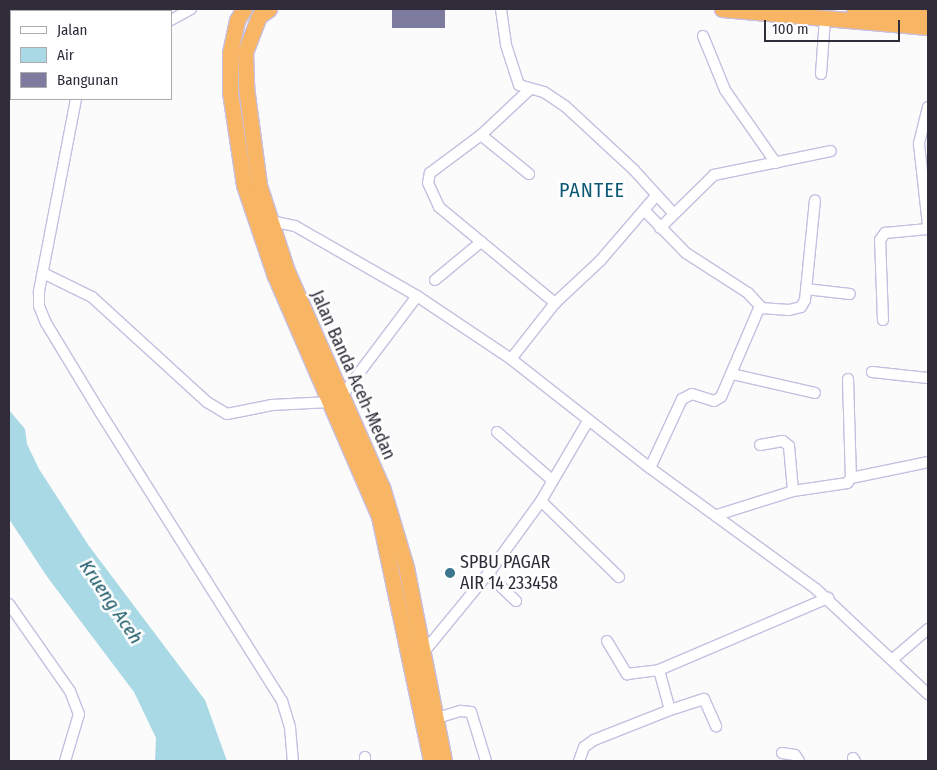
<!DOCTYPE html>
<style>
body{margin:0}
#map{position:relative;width:937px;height:770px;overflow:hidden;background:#fbfbfb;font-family:"Fira Sans Condensed",sans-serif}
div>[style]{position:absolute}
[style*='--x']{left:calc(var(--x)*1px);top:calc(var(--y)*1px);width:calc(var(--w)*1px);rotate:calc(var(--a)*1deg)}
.water>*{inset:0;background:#aad9e6}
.building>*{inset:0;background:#7d7c9e;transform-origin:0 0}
.roads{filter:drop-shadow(1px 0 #c7bee0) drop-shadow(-1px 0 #c7bee0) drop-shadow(0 1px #c7bee0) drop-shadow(0 -1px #c7bee0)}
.minor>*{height:10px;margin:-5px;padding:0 5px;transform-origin:5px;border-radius:5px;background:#fff}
.highway>*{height:15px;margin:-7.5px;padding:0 7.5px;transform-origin:7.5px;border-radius:7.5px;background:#f8b665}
.dots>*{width:14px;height:14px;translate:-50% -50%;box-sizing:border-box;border:2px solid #fff;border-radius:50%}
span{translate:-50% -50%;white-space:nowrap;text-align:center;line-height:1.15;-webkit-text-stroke:5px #fff;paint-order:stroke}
.street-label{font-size:18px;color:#302c39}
.poi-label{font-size:18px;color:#302c39}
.left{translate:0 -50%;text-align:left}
.water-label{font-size:19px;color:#185766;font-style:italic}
.quarter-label{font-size:20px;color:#0c5973;letter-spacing:1px}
.frame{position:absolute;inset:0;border:10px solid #302c39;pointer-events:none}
.legend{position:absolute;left:10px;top:10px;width:162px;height:90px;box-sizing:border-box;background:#fff;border:1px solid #acabb0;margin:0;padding:6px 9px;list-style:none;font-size:15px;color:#302c39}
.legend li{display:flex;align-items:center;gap:10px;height:25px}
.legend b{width:25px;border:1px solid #acabb0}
.scale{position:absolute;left:764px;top:20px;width:136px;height:22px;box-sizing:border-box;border:2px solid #302c39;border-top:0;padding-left:6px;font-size:15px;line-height:18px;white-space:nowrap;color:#302c39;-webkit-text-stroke:4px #fff;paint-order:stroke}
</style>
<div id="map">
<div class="water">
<div style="clip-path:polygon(9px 410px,25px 429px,27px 444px,39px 469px,89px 546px,205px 700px,227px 761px,155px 761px,156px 738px,134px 692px,48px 578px,9px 519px)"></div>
</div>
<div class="building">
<div style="left:392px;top:9px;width:53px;height:19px"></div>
</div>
<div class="roads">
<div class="minor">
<div style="--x:501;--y:9;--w:36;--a:82"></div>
<div style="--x:506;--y:45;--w:42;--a:72"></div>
<div style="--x:519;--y:85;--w:26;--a:16"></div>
<div style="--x:544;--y:92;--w:25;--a:34"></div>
<div style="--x:565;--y:106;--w:94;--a:42.8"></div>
<div style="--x:634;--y:170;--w:59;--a:47.7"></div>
<div style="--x:171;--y:20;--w:23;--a:-29"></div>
<div style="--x:703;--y:36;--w:58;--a:67.8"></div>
<div style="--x:725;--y:90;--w:89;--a:55.1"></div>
<div style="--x:821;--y:74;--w:56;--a:-85.9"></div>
<div style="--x:529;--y:90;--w:66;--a:136.8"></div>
<div style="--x:481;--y:135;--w:64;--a:143.3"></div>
<div style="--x:430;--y:173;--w:10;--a:101"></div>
<div style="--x:428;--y:183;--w:26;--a:65"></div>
<div style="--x:439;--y:207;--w:151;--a:39.6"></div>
<div style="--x:76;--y:99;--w:197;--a:100.9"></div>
<div style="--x:39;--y:292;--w:14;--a:90"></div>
<div style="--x:39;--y:306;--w:18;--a:68"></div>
<div style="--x:46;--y:323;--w:104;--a:58.8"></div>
<div style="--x:100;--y:412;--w:342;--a:57.8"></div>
<div style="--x:282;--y:701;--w:28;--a:73"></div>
<div style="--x:290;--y:728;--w:33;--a:85"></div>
<div style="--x:928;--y:107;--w:38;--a:104"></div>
<div style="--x:919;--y:144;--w:82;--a:83.7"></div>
<div style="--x:481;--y:135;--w:62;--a:39.1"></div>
<div style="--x:644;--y:210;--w:60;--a:45.7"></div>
<div style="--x:686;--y:253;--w:74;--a:32.8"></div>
<div style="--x:748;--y:293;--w:18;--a:47"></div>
<div style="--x:760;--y:306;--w:99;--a:113.2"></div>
<div style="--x:721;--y:397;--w:8;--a:150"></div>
<div style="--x:714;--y:401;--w:23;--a:-162"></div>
<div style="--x:692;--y:394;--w:11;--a:153"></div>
<div style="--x:682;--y:399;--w:76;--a:114.9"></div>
<div style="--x:271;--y:221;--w:25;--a:12"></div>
<div style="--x:295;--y:226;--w:141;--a:29.8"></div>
<div style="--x:417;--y:296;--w:113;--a:33.8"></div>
<div style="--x:511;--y:359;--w:177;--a:38.1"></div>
<div style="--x:650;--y:468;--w:205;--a:36.1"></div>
<div style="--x:816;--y:589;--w:154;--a:43.2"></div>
<div style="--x:660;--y:228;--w:76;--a:-44.5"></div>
<div style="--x:714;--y:175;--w:119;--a:-11.6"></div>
<div style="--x:43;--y:273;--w:55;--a:26.1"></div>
<div style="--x:92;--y:297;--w:156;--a:42.4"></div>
<div style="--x:207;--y:402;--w:23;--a:31"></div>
<div style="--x:227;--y:414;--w:46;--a:-11.3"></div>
<div style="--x:272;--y:405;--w:58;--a:-3"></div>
<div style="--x:330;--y:402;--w:12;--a:-24"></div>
<div style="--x:341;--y:397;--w:126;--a:-53"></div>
<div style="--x:435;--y:280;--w:60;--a:-39.6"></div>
<div style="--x:806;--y:289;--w:44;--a:6.5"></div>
<div style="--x:760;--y:308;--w:29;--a:4"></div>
<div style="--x:789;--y:310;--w:12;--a:-14"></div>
<div style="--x:801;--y:307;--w:8;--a:-60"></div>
<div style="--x:805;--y:300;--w:100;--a:-84.3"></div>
<div style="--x:883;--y:320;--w:80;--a:-92.1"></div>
<div style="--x:880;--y:240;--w:9;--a:-54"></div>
<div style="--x:885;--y:233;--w:43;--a:-5.3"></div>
<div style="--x:511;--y:359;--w:71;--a:-51.8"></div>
<div style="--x:555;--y:303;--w:62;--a:-43"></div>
<div style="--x:600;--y:261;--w:86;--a:-49.3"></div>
<div style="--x:872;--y:372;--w:56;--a:6.1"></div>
<div style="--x:732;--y:374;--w:85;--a:12.9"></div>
<div style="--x:848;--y:379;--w:99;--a:88.3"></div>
<div style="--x:497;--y:432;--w:73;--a:41.1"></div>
<div style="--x:760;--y:445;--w:23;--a:-10"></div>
<div style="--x:783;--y:441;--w:8;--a:40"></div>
<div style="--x:789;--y:446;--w:45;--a:84.9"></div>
<div style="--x:541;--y:501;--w:109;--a:44.3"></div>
<div style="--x:717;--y:515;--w:80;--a:-17.5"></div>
<div style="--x:793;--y:491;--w:55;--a:-8.4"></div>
<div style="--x:847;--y:483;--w:6;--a:-51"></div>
<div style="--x:851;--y:478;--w:79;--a:-11.7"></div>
<div style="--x:488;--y:574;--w:39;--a:44"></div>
<div style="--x:9;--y:604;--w:106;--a:55"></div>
<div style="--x:70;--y:691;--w:25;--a:69"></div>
<div style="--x:79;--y:714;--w:49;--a:106.6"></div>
<div style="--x:607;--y:641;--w:39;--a:59"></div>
<div style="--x:627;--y:674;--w:32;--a:-7"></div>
<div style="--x:423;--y:653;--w:102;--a:-50.6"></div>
<div style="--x:488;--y:574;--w:90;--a:-54"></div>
<div style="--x:541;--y:501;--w:93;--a:-59.6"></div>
<div style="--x:893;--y:659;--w:46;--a:-40.6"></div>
<div style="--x:670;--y:710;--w:36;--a:-18"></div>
<div style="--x:704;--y:699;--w:30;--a:66"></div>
<div style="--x:434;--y:719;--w:28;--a:-17"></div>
<div style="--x:461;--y:711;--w:10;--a:6"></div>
<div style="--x:471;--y:712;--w:51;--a:73"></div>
<div style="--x:782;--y:753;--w:13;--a:9"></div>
<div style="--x:795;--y:755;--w:7;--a:56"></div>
<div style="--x:365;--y:757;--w:4;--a:90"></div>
<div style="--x:853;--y:758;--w:4;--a:56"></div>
<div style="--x:579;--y:761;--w:15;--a:-70"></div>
<div style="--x:584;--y:747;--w:12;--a:-35"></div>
<div style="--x:594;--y:740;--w:82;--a:-21.5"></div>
<div style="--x:670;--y:710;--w:41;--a:-105.4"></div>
<div style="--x:659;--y:670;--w:184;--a:-23.1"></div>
</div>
<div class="highway">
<div style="--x:244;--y:9;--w:13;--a:122"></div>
<div style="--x:237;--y:20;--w:34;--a:102"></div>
<div style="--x:230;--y:53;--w:39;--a:90"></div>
<div style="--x:230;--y:92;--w:94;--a:81.4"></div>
<div style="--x:244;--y:185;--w:96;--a:71.2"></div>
<div style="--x:275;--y:276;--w:262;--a:66.6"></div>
<div style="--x:379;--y:516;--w:250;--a:78"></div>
<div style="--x:269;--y:9;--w:12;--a:145"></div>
<div style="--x:259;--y:16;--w:39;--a:111"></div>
<div style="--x:245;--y:52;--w:35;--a:88"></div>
<div style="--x:246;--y:87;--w:99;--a:82.4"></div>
<div style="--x:259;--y:185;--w:90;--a:72"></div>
<div style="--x:287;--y:271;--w:236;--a:66.3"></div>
<div style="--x:382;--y:487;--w:84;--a:73.3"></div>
<div style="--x:406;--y:567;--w:198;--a:78.9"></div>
<div style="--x:722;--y:9;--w:207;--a:5"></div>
<div style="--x:854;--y:9;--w:74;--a:5.4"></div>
</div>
</div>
<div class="dots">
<div style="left:450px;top:573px;background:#3b768f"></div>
</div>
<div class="street-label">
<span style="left:353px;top:375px;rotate:66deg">Jalan Banda Aceh-Medan</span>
</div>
<div class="poi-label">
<span class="left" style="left:460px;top:573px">SPBU PAGAR<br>AIR 14 233458</span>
</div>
<div class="water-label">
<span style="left:111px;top:602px;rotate:56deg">Krueng Aceh</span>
</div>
<div class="quarter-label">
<span style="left:592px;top:190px">PANTEE</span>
</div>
<div class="frame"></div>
<ul class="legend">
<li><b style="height:6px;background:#fff"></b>Jalan</li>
<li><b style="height:14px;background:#aad9e6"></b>Air</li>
<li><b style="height:14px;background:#7d7c9e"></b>Bangunan</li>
</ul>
<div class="scale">100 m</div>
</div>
